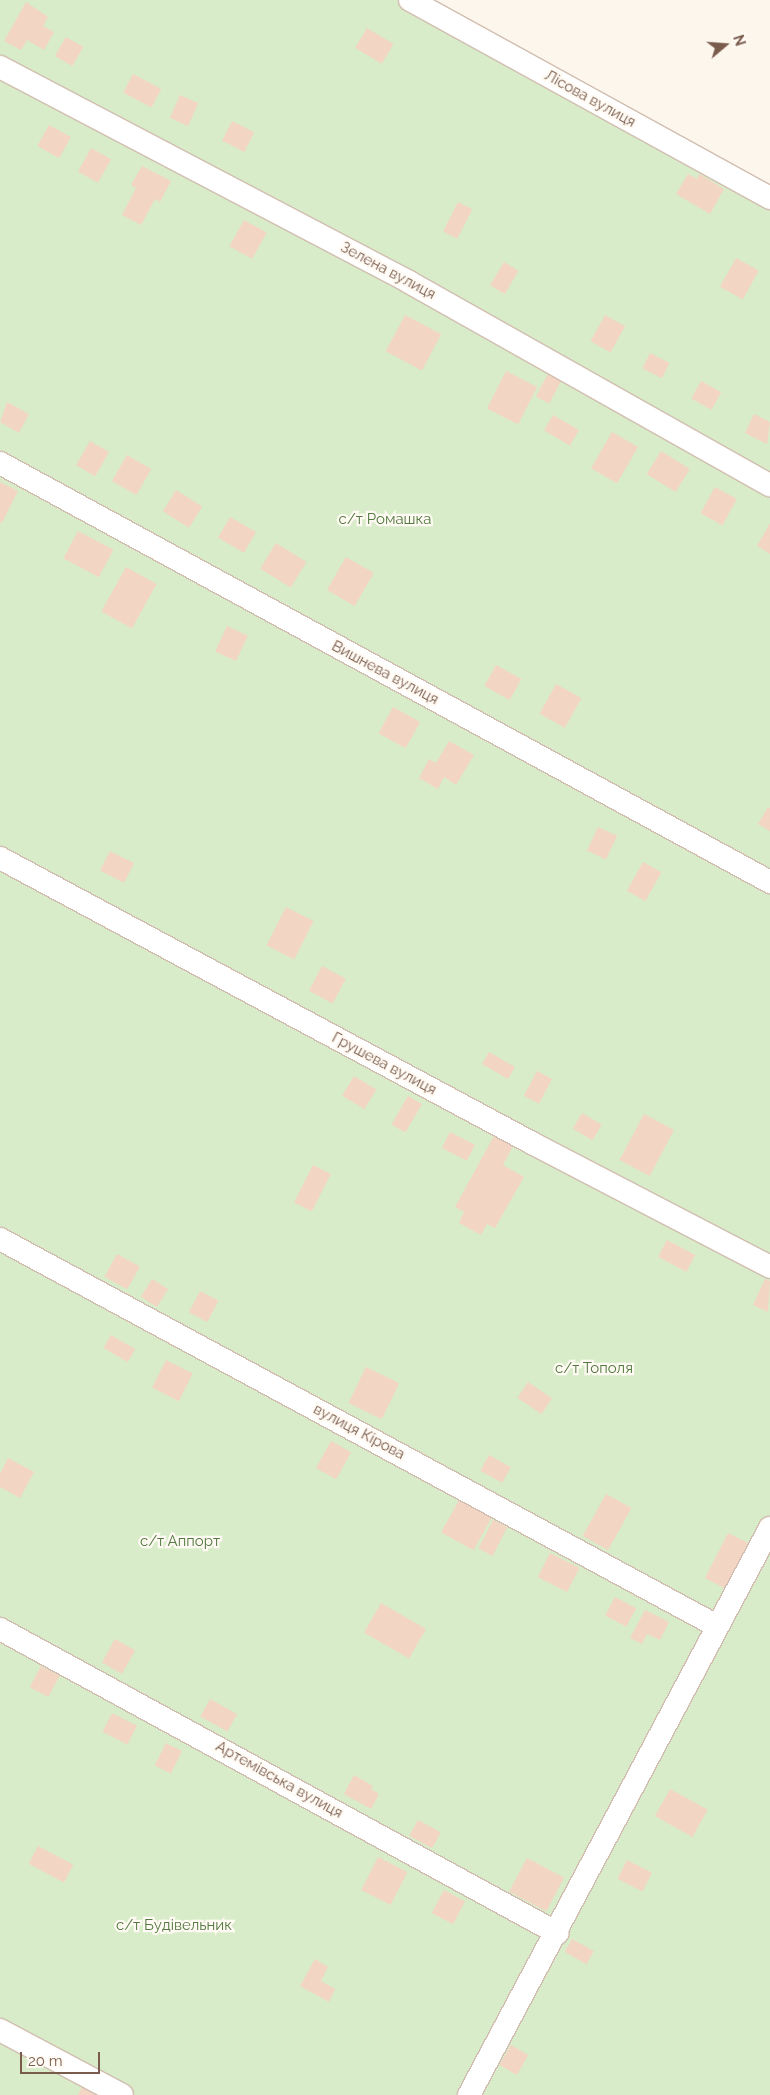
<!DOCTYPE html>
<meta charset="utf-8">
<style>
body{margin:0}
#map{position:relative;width:770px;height:2095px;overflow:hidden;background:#fdf6ec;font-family:Raleway,sans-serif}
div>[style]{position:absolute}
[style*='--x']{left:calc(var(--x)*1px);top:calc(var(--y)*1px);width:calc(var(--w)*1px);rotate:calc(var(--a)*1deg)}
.green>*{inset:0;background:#d8ecc9}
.building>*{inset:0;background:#f3d5c3;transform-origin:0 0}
.roads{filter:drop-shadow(1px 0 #d1beb0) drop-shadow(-1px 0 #d1beb0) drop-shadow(0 1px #d1beb0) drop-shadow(0 -1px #d1beb0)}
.street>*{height:22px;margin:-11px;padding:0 11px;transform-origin:11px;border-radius:11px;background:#fff}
span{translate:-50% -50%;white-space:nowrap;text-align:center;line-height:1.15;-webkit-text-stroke:4.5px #fffaf3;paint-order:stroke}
.street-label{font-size:15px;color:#7a5c4d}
.park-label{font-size:15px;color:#537a41}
.north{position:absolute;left:700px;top:20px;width:50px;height:50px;-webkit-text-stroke:4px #fffaf3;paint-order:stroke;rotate:72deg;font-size:14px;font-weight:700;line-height:20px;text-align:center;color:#7a5c4d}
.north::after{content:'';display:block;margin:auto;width:18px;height:22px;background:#7a5c4d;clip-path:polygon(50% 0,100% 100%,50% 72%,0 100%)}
.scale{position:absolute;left:20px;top:2052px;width:80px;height:22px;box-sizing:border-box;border:2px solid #7a5c4d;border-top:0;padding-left:6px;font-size:15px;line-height:18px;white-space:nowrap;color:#7a5c4d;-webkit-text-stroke:4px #fffaf3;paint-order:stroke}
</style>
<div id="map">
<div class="green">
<div style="clip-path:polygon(0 0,425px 0,770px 193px,770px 2095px,0 2095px)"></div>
</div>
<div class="building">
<div style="clip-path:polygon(26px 2px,48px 17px,43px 26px,54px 32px,44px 50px,27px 40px,21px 50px,4px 41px)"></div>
<div style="left:367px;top:28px;width:31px;height:23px;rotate:31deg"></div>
<div style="left:66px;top:37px;width:20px;height:22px;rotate:30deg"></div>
<div style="left:133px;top:74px;width:32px;height:21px;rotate:28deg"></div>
<div style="left:180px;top:95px;width:20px;height:25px;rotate:24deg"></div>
<div style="left:232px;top:121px;width:25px;height:22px;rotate:27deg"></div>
<div style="left:49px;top:125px;width:25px;height:24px;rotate:29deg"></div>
<div style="left:91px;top:148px;width:23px;height:27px;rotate:29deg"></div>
<div style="clip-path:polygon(142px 166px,171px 181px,160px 202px,155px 199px,141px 225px,122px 215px,136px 188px,131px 185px)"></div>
<div style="clip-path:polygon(688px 174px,697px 179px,699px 174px,724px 189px,710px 214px,676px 194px)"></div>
<div style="left:458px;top:202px;width:16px;height:33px;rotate:27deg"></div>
<div style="left:244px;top:220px;width:26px;height:30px;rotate:29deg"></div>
<div style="left:736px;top:258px;width:26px;height:33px;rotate:29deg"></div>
<div style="left:504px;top:262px;width:17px;height:27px;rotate:31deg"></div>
<div style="left:405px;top:315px;width:41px;height:41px;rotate:28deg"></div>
<div style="left:605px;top:315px;width:23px;height:30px;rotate:29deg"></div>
<div style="left:650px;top:353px;width:22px;height:17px;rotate:27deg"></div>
<div style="left:550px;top:370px;width:15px;height:30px;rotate:28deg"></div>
<div style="left:506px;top:371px;width:35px;height:42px;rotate:27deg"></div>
<div style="left:701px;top:381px;width:23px;height:20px;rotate:29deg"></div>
<div style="clip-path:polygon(7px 402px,29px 414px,19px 433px,0 422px)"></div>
<div style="clip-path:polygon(754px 414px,770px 422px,767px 444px,745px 433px)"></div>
<div style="left:553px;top:415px;width:30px;height:18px;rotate:30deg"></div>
<div style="left:612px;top:432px;width:30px;height:42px;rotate:30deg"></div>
<div style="left:90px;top:441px;width:22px;height:28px;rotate:30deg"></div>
<div style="left:661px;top:451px;width:34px;height:27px;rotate:32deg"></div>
<div style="left:127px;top:455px;width:28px;height:30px;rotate:30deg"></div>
<div style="clip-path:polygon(0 482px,18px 491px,2px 523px,0 522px)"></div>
<div style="left:715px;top:487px;width:25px;height:30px;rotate:29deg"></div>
<div style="left:176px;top:490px;width:31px;height:25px;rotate:32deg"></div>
<div style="left:230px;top:517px;width:30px;height:24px;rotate:30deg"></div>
<div style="clip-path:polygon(770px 523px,770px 554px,757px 546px)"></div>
<div style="left:78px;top:531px;width:40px;height:31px;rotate:28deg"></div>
<div style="left:276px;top:543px;width:36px;height:30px;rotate:32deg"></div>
<div style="left:346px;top:557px;width:32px;height:38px;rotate:30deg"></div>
<div style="left:126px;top:567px;width:35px;height:51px;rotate:29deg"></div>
<div style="left:227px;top:626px;width:23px;height:28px;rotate:25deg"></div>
<div style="left:496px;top:665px;width:29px;height:24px;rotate:29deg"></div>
<div style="left:556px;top:684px;width:29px;height:34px;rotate:29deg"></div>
<div style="left:393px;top:707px;width:31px;height:30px;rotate:29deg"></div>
<div style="clip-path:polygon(449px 741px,474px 755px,456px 785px,444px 777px,438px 789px,419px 778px,429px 759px,436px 763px)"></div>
<div style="clip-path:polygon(768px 807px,770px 808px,770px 831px,758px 824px)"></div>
<div style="left:598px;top:827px;width:21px;height:26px;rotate:25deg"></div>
<div style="left:110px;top:851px;width:27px;height:22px;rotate:27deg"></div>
<div style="left:643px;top:862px;width:21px;height:33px;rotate:29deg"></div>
<div style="left:286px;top:907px;width:31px;height:43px;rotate:27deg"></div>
<div style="left:322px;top:966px;width:27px;height:28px;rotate:28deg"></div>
<div style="left:489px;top:1052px;width:30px;height:14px;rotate:30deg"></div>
<div style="left:537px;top:1071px;width:17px;height:28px;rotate:28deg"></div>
<div style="left:354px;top:1076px;width:26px;height:23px;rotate:31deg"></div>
<div style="left:408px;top:1096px;width:16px;height:33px;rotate:30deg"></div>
<div style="left:582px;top:1113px;width:23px;height:18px;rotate:31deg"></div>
<div style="left:644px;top:1114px;width:34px;height:52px;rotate:28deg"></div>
<div style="left:450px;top:1132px;width:28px;height:18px;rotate:27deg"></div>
<div style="clip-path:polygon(495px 1134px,514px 1144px,503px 1165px,524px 1177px,495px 1228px,487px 1224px,481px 1235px,459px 1223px,464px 1212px,455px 1207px)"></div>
<div style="left:313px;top:1165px;width:20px;height:42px;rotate:27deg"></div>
<div style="left:667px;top:1240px;width:32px;height:19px;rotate:28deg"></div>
<div style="left:117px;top:1254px;width:26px;height:26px;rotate:29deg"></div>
<div style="left:152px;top:1279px;width:19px;height:21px;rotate:32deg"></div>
<div style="clip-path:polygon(765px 1279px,770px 1281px,768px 1312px,753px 1305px)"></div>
<div style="left:200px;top:1291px;width:21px;height:24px;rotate:28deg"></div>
<div style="left:111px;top:1335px;width:28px;height:15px;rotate:30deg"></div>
<div style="left:166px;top:1360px;width:30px;height:31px;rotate:27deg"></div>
<div style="left:366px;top:1367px;width:37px;height:40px;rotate:26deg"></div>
<div style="left:528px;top:1382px;width:29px;height:19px;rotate:34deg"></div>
<div style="left:331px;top:1441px;width:23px;height:31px;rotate:29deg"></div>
<div style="left:489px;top:1455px;width:25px;height:18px;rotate:29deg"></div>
<div style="clip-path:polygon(8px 1458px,34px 1472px,20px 1498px,0 1487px,0 1474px)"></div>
<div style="left:606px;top:1494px;width:29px;height:48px;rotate:29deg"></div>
<div style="left:459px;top:1500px;width:37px;height:37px;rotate:29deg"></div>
<div style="left:493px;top:1520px;width:16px;height:32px;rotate:27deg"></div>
<div style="clip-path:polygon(728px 1533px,754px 1546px,726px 1589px,705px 1578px)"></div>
<div style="left:550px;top:1553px;width:33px;height:27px;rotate:27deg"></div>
<div style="left:615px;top:1597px;width:24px;height:21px;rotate:28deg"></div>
<div style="left:381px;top:1603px;width:52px;height:34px;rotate:30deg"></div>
<div style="clip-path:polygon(645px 1610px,669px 1622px,660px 1640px,647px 1634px,642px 1644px,630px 1638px)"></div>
<div style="left:115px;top:1639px;width:23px;height:27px;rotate:29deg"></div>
<div style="left:41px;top:1666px;width:21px;height:24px;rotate:28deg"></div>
<div style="left:210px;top:1699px;width:31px;height:20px;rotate:29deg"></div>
<div style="left:112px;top:1713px;width:28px;height:21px;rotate:27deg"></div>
<div style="left:166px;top:1743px;width:18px;height:25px;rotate:27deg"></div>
<div style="clip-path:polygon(354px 1775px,373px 1786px,371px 1789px,379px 1794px,371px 1809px,344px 1794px)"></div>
<div style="left:670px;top:1789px;width:43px;height:31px;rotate:29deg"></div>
<div style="left:418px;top:1820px;width:26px;height:18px;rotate:29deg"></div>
<div style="left:38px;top:1846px;width:40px;height:20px;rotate:28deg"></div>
<div style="left:378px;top:1857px;width:33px;height:37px;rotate:27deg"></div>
<div style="left:527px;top:1858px;width:42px;height:38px;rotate:28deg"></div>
<div style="left:627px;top:1860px;width:28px;height:21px;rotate:27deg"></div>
<div style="left:444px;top:1890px;width:24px;height:26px;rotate:28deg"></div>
<div style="left:572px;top:1939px;width:25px;height:15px;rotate:29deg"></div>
<div style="clip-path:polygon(315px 1959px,328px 1967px,321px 1981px,335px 1989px,329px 2002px,300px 1986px)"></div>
<div style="left:511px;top:2045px;width:20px;height:23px;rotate:30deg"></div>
<div style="clip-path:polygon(83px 2085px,103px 2095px,78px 2095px)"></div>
</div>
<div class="roads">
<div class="street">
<div style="--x:410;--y:0;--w:411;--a:28.8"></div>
<div style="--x:0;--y:67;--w:462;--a:27.7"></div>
<div style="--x:409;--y:282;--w:414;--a:29.4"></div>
<div style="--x:0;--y:463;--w:877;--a:28.55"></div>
<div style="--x:0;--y:858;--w:604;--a:28.18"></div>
<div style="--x:532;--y:1143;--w:268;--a:27.5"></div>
<div style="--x:0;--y:1239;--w:815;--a:28.36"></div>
<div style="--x:0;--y:1629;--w:635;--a:28.62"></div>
<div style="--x:0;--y:2030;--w:138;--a:28"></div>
<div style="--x:469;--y:2095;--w:642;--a:-62.04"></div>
</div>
</div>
<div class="street-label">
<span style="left:590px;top:99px;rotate:29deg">Лісова вулиця</span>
<span style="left:388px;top:271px;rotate:28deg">Зелена вулиця</span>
<span style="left:385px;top:673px;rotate:28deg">Вишнева вулиця</span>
<span style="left:384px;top:1064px;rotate:28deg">Грушева вулиця</span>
<span style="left:359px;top:1432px;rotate:28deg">вулиця Кірова</span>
<span style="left:279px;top:1780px;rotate:29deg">Артемівська вулиця</span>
</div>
<div class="park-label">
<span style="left:385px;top:520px">с/т Ромашка</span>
<span style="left:594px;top:1369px">с/т Тополя</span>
<span style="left:180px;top:1542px">с/т Аппорт</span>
<span style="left:174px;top:1926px">с/т Будівельник</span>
</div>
<div class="north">N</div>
<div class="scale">20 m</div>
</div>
